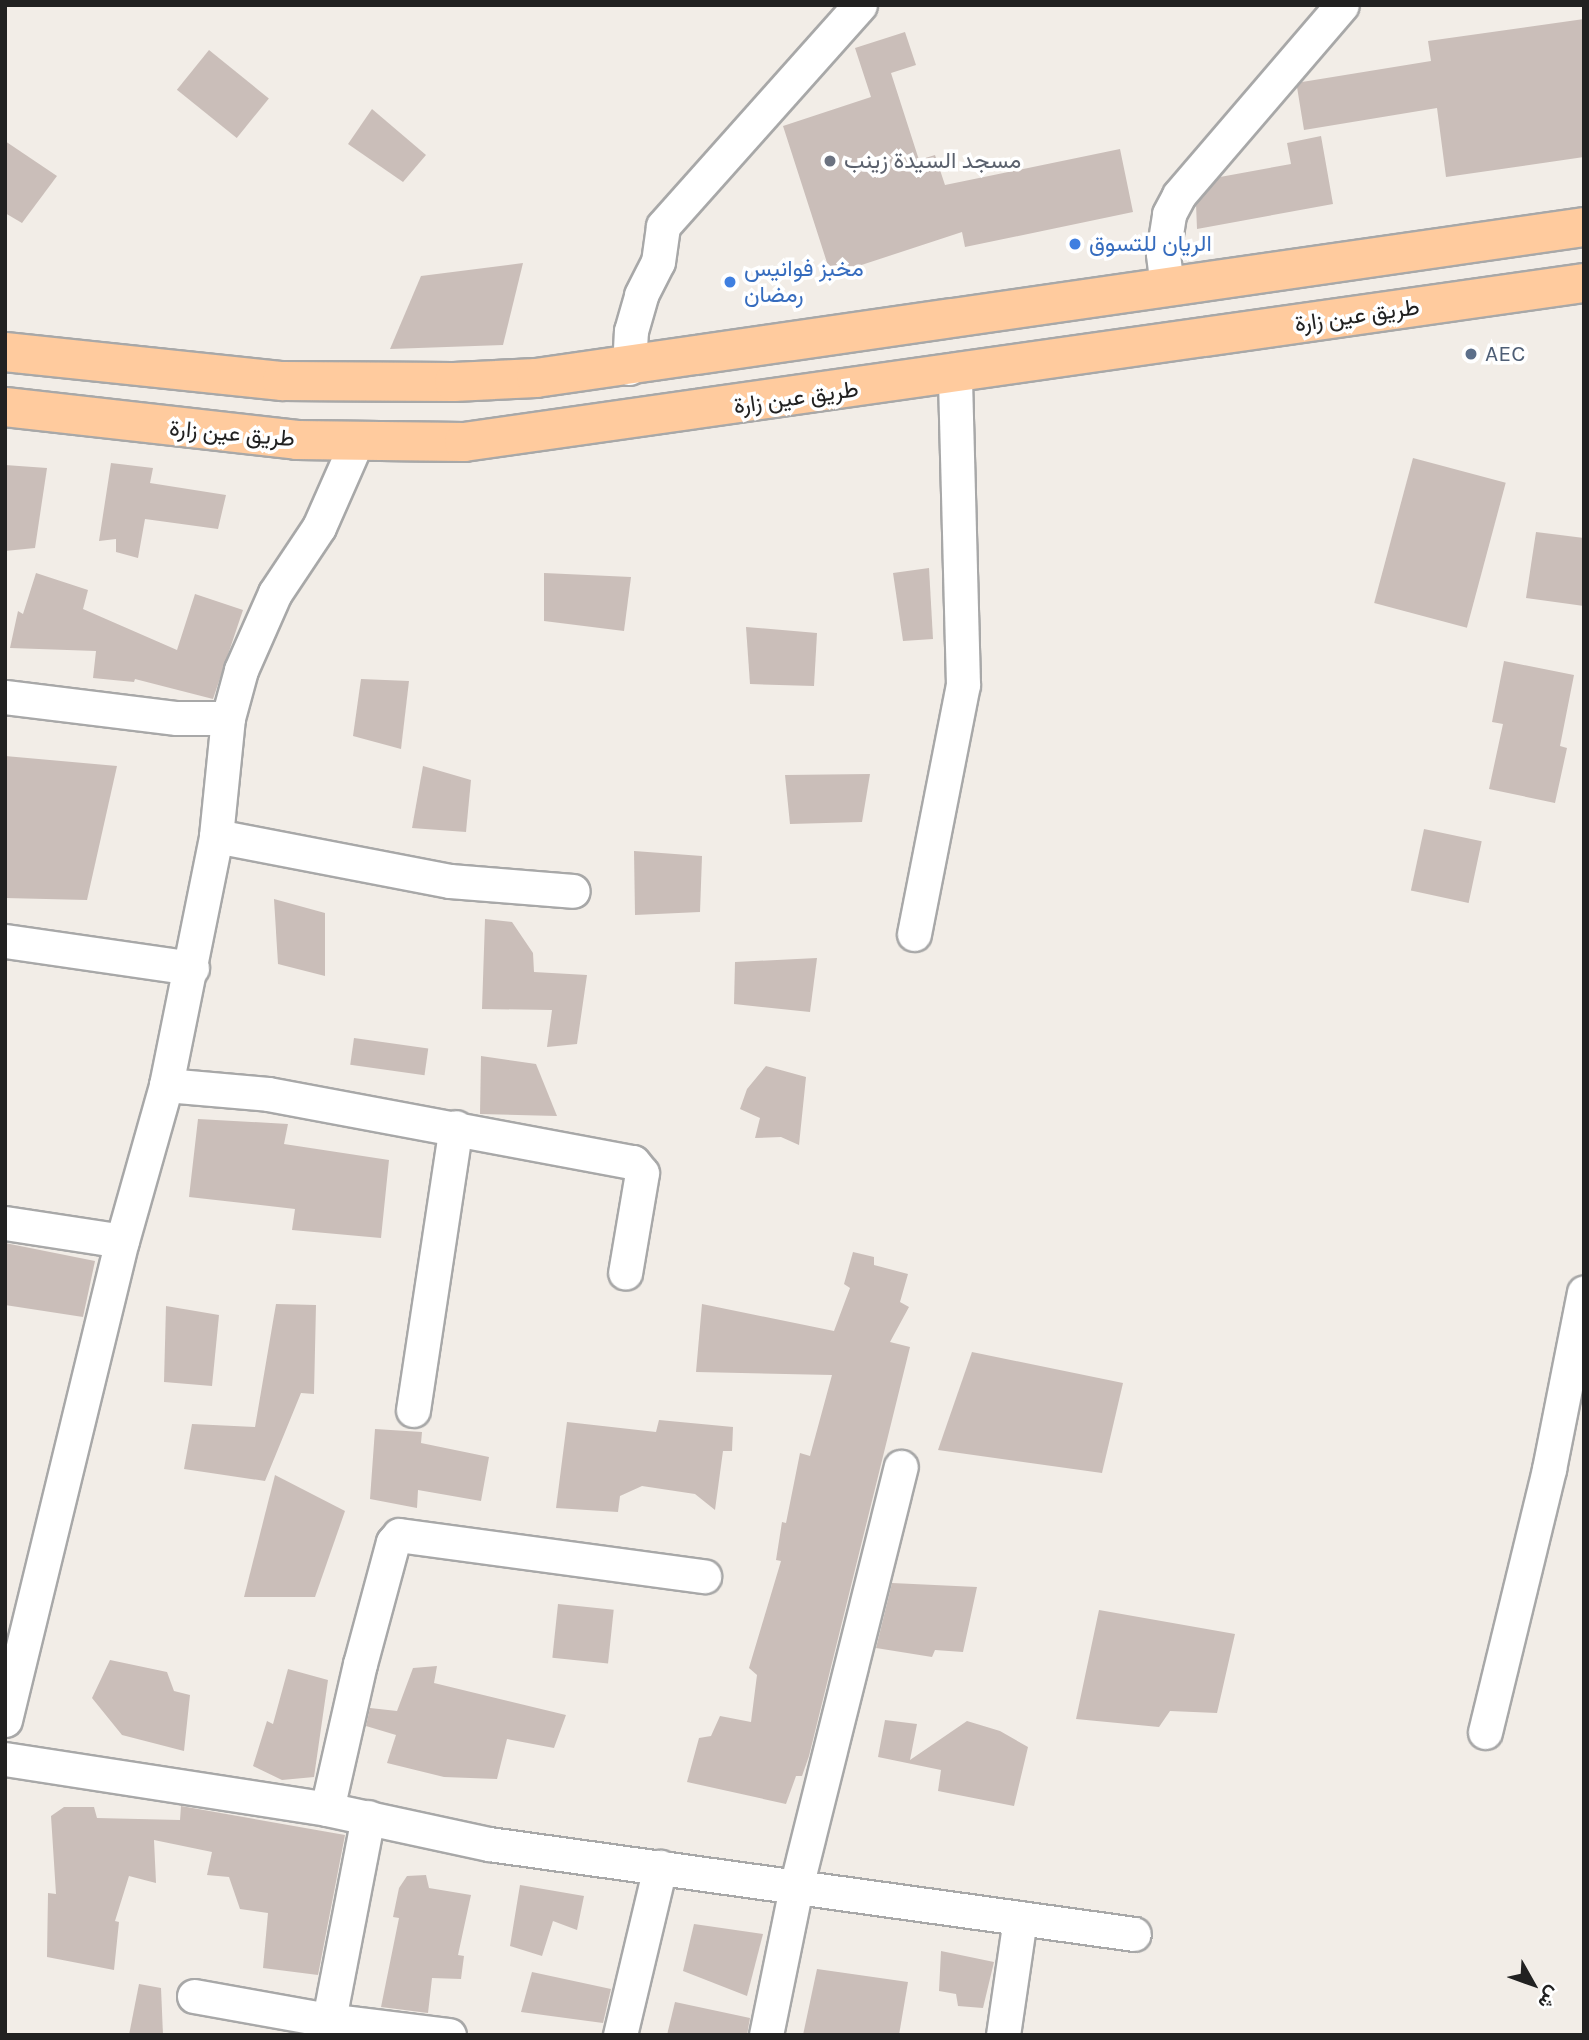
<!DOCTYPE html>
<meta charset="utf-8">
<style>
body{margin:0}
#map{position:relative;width:1589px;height:2040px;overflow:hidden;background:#f2ede7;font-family:Karla,Vazirmatn,sans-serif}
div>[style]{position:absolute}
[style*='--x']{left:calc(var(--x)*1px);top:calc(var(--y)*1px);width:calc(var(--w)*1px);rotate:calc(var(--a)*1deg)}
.building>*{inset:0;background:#cabeb9;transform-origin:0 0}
.roads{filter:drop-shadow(2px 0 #a8a8a8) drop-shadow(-2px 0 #a8a8a8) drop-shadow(0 2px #a8a8a8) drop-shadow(0 -2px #a8a8a8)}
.minor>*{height:33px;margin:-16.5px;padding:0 16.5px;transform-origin:16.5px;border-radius:16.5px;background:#fff}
.major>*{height:38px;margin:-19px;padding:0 19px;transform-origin:19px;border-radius:19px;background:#ffcb9e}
.dots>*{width:19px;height:19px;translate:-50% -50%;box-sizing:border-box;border:4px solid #fff;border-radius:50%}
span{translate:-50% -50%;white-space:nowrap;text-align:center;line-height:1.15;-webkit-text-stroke:7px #fff;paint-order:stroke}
.worship-label{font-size:23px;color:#5b616d}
.left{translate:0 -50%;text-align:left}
.shop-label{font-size:23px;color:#366cbe}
.street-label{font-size:23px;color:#212121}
.service-label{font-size:23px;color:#4e5e75}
.frame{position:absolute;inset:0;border:7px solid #212121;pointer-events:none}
.north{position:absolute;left:1498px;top:1949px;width:70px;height:70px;-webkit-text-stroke:5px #fff;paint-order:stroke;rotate:130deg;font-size:19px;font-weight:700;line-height:28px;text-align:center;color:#212121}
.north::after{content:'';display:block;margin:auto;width:24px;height:32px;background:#212121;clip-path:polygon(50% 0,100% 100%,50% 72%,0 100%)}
</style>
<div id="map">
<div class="building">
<div style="clip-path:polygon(1584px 19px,1584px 157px,1446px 177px,1437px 108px,1304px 130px,1297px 87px,1302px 82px,1431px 61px,1428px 41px)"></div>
<div style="clip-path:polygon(905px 32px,916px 65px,891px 73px,919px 160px,935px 155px,945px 185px,1120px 149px,1133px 212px,965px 247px,962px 232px,831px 275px,783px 126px,871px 97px,855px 48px)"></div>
<div style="left:209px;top:50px;width:77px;height:51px;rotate:39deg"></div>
<div style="clip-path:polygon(372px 109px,426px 155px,403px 182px,348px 144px)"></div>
<div style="clip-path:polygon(1321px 136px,1333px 204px,1197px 229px,1196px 204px,1220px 177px,1291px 164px,1287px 143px)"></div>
<div style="clip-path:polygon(5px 141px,57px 176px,22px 223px,5px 213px)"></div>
<div style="clip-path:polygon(523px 263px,503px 345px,390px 349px,421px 276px)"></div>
<div style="left:1413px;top:458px;width:96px;height:150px;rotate:15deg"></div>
<div style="clip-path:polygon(111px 463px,153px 468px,150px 483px,226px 495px,218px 529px,145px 519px,138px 558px,116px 552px,116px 539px,99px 541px)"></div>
<div style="clip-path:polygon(5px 465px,47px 468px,35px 548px,5px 551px)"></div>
<div style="clip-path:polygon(1536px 532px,1584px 538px,1584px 606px,1526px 598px)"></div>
<div style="clip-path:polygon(929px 568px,933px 639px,903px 641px,893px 573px)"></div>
<div style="clip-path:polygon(36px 573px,88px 590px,83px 609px,177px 650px,195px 594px,243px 610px,213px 699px,135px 679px,134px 682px,93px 678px,96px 651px,10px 648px,18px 611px,23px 614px)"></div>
<div style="clip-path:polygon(544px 573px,631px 577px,624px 631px,544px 621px)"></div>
<div style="clip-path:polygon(746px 627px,817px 633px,814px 686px,750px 684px)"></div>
<div style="clip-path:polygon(1504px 661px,1574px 675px,1560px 746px,1567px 748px,1555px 803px,1489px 789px,1503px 724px,1492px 722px)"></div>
<div style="clip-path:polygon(361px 679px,409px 681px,401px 749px,353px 736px)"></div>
<div style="clip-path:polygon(5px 756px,117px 766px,87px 900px,5px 898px)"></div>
<div style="clip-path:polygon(423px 766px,471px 780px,466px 832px,412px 828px)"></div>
<div style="clip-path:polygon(870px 774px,862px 822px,790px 824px,785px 775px)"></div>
<div style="left:1424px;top:829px;width:59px;height:63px;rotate:12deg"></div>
<div style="clip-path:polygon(634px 851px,702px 856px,700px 912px,635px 915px)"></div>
<div style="clip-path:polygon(274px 899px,325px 913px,325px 976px,278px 964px)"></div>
<div style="clip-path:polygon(485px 919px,512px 922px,533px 953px,534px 972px,587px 975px,577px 1044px,547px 1047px,552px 1010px,482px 1009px)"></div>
<div style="clip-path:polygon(817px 958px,810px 1012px,734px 1004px,735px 962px)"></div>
<div style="left:354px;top:1038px;width:75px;height:27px;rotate:8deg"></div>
<div style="clip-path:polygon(481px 1056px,536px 1064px,557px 1116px,480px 1114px)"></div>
<div style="clip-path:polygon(766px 1066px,806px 1077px,799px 1145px,781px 1137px,755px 1138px,760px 1118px,740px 1109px,747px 1089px)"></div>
<div style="clip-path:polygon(198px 1119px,288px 1124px,284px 1144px,389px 1160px,381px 1238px,292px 1230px,295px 1209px,189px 1197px)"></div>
<div style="clip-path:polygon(5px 1243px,95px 1261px,83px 1317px,5px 1305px)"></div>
<div style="clip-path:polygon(853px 1252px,874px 1257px,874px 1265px,908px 1274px,900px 1302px,909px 1307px,890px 1342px,910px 1347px,809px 1756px,802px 1776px,796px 1776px,786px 1804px,687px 1782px,699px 1738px,711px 1736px,720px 1716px,751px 1722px,757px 1675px,749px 1668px,781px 1561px,776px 1560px,782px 1522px,786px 1523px,800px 1453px,810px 1456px,832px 1375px,696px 1372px,702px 1304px,834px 1331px,850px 1288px,844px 1284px)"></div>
<div style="clip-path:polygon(276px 1304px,316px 1305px,314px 1394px,301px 1393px,265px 1481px,184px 1469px,192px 1424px,255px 1427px)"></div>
<div style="clip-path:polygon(166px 1306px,219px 1315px,212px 1386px,164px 1382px)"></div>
<div style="clip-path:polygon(972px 1352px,1123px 1383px,1102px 1473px,938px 1450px)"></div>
<div style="clip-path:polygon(659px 1420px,733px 1427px,732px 1451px,723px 1451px,715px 1510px,695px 1494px,642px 1486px,620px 1496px,618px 1512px,556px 1508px,567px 1422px,656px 1432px)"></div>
<div style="clip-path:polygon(375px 1429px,422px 1432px,421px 1443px,489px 1457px,481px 1501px,418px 1490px,417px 1508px,370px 1499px)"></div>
<div style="clip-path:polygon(275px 1475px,345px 1511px,315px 1597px,244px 1597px)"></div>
<div style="clip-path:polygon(892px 1583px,977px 1587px,963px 1652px,935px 1650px,932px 1657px,876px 1648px)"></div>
<div style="left:558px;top:1604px;width:56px;height:54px;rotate:6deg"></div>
<div style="clip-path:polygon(1099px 1610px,1235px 1634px,1217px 1713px,1170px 1711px,1159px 1727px,1076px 1719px)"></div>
<div style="clip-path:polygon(110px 1660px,167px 1672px,174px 1691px,190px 1695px,184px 1751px,122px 1735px,92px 1698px)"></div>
<div style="clip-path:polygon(437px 1666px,434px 1683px,566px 1715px,554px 1748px,507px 1739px,497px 1779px,444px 1777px,387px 1763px,396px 1735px,366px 1726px,370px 1708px,397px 1711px,413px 1668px)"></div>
<div style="clip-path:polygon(288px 1669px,328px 1680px,314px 1777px,282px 1780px,253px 1766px,267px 1721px,273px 1724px)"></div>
<div style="clip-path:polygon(885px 1720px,917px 1724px,910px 1760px,967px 1721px,1000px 1731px,1028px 1747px,1014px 1806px,938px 1791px,941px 1770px,878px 1757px)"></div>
<div style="clip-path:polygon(181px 1806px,345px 1835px,318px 1975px,263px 1968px,268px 1913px,240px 1909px,229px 1877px,207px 1875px,212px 1852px,154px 1840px,156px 1883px,129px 1876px,115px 1921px,119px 1922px,114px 1970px,47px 1957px,48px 1893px,56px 1894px,51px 1816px,64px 1807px,94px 1807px,97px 1818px,180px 1820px)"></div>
<div style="clip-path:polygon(426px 1875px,429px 1888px,471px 1895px,458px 1955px,464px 1956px,461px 1979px,432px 1978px,428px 2013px,381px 2007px,399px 1918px,393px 1917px,399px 1888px,407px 1876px)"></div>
<div style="clip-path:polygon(520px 1885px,584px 1896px,577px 1930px,553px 1921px,542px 1956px,510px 1946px)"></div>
<div style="clip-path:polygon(694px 1924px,763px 1934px,747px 1996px,683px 1971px)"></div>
<div style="clip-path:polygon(941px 1951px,994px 1962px,983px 2008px,958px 2006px,956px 1994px,939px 1991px)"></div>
<div style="clip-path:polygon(817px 1969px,908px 1982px,899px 2035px,803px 2035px)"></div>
<div style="clip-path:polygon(532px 1972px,611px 1989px,603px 2023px,521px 2012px)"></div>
<div style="clip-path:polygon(139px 1984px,161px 1988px,163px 2035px,129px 2035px)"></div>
<div style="clip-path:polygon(675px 2002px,750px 2018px,747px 2035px,667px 2035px)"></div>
</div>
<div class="roads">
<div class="minor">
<div style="--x:1167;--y:287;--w:34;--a:-97"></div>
<div style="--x:1163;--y:253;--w:39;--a:-81"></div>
<div style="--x:1169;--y:214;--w:21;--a:-62"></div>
<div style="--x:1179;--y:195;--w:250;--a:-49.4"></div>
<div style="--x:629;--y:368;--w:37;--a:-87"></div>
<div style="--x:631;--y:331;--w:37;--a:-74"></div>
<div style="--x:641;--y:295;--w:37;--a:-63"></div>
<div style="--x:658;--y:262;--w:36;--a:-82"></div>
<div style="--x:663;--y:226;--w:296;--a:-48.3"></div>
<div style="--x:5;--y:697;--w:173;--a:7"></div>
<div style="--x:177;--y:718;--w:51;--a:0"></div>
<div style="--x:216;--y:836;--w:238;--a:10.9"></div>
<div style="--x:450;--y:881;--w:123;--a:4.6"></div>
<div style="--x:914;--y:934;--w:254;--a:-78.9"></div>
<div style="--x:963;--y:685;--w:309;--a:-91.5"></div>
<div style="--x:5;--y:941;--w:189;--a:8.2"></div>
<div style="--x:166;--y:1085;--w:102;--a:5"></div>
<div style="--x:268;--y:1094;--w:371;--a:10.6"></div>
<div style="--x:633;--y:1162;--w:14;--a:51"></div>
<div style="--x:642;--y:1173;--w:101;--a:99.6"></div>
<div style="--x:5;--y:1223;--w:118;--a:8.7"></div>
<div style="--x:413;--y:1410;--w:286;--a:-81.4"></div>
<div style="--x:5;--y:1720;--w:493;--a:-76.3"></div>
<div style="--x:122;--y:1241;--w:162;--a:-74.2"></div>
<div style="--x:166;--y:1085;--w:254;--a:-78.6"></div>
<div style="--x:216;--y:836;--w:119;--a:-84.2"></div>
<div style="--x:228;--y:718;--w:50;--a:-74.8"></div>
<div style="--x:241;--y:670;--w:84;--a:-66.2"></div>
<div style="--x:275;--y:593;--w:79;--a:-56.3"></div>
<div style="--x:319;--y:527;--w:92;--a:-66.2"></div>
<div style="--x:1485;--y:1732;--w:271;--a:-76.3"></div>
<div style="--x:1549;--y:1469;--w:180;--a:-78.8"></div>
<div style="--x:5;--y:1759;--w:326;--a:8.8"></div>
<div style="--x:327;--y:1809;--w:166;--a:12.2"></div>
<div style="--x:489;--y:1844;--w:651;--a:7.94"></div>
<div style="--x:327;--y:1809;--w:149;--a:-77.2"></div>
<div style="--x:360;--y:1664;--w:126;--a:-74.9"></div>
<div style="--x:393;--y:1542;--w:9;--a:-49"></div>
<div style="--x:399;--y:1535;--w:308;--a:7.7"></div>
<div style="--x:194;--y:1996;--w:136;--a:10.2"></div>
<div style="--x:328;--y:2020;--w:122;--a:7.1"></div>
<div style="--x:326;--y:2035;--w:222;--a:-79.1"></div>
<div style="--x:620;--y:2035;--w:173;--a:-76.6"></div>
<div style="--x:766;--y:2035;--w:151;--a:-78.5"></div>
<div style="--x:796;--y:1887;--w:433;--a:-76"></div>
<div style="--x:1003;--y:2035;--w:118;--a:-81.7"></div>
</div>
<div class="major">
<div style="--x:5;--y:352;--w:279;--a:6"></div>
<div style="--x:282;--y:381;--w:172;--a:0.3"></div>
<div style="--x:454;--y:382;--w:82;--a:-2.8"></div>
<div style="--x:536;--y:378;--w:1059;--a:-8.2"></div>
<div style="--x:5;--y:407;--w:294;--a:6.4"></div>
<div style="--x:297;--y:440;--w:167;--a:0.7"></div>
<div style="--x:464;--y:442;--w:1131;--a:-8.08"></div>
</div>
</div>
<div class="dots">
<div style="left:830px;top:161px;background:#6b7280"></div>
<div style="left:1075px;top:244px;background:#3f7fe0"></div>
<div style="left:730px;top:282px;background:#3f7fe0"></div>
<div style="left:1471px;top:354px;background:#5c6f8a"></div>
</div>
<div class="worship-label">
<span class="left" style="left:844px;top:161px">مسجد السيدة زينب</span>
</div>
<div class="shop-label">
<span class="left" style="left:1089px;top:244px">الريان للتسوق</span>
<span class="left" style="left:744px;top:282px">مخبز فوانيس<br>رمضان</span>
</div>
<div class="street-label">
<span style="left:1357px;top:316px;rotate:-8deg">طريق عين زارة</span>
<span style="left:796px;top:398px;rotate:-8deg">طريق عين زارة</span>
<span style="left:232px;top:434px;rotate:5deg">طريق عين زارة</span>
</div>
<div class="service-label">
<span class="left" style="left:1485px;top:354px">AEC</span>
</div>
<div class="frame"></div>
<div class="north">ش</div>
</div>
